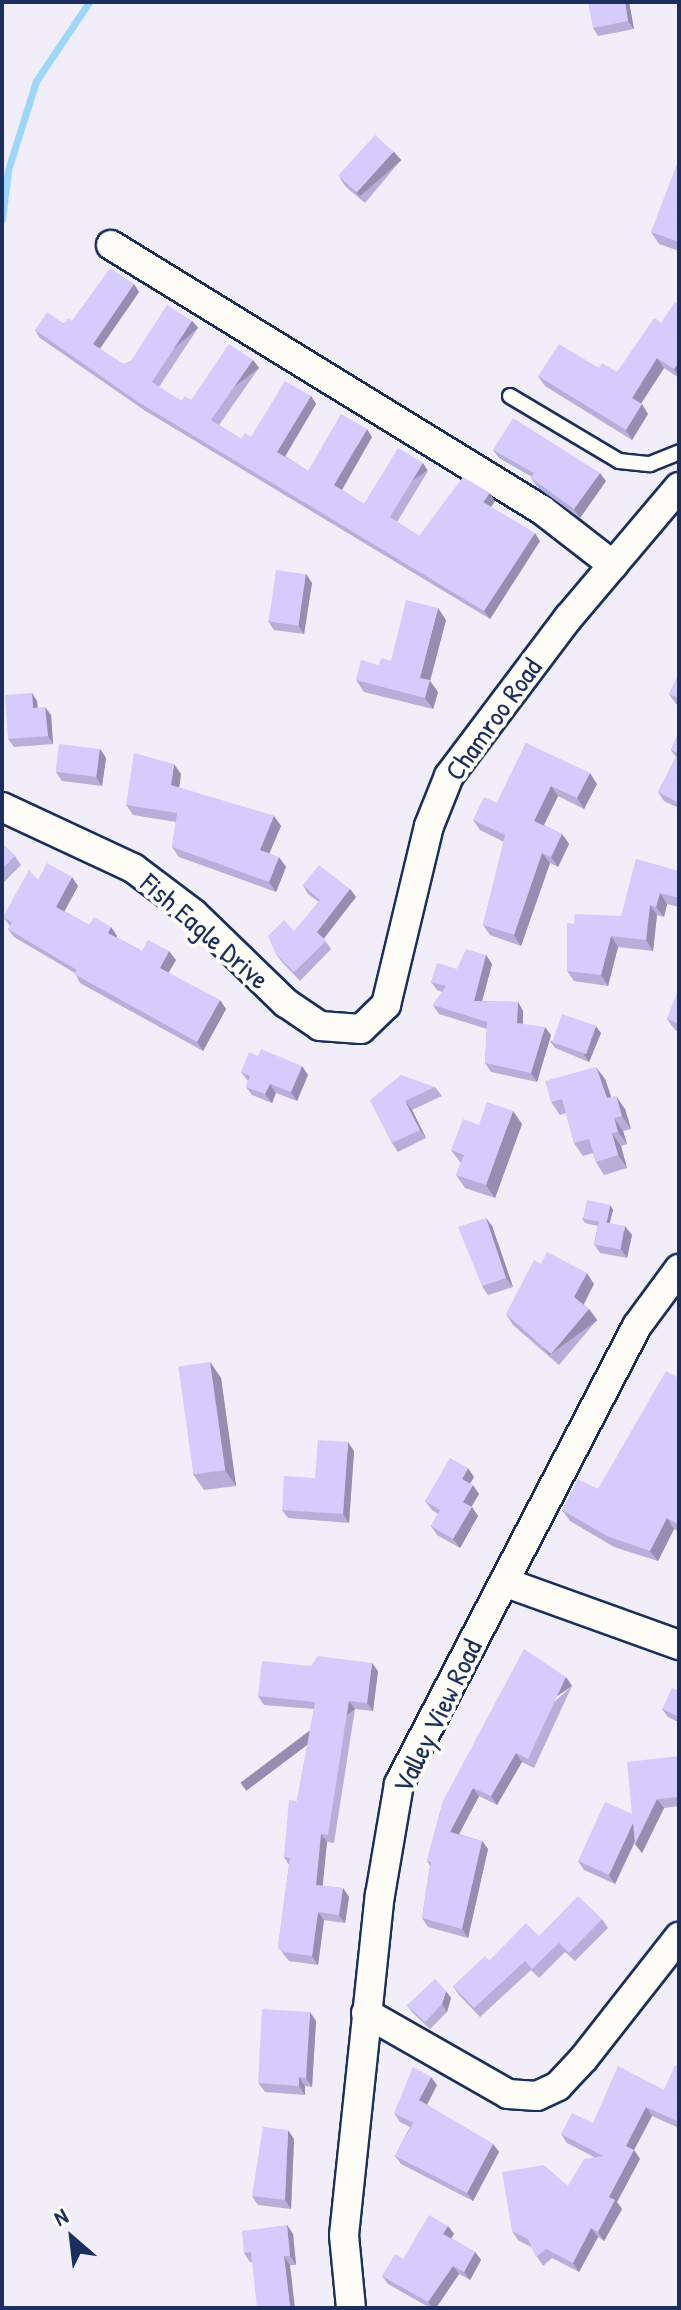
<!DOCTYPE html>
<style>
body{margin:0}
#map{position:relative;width:681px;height:2310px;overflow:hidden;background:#f1edf9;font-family:"Patrick Hand",sans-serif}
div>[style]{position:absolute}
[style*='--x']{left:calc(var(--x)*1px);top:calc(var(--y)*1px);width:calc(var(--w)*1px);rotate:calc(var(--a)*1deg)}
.stream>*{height:7px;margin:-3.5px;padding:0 3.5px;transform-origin:3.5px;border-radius:3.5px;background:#9ad7fb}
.roads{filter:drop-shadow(2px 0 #1b2f5e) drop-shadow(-2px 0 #1b2f5e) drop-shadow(0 2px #1b2f5e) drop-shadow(0 -2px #1b2f5e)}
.service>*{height:14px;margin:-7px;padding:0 7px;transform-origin:7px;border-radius:7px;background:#fdfcf7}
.minor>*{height:28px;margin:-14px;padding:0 14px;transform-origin:14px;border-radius:14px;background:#fdfcf7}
.wall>*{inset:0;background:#b7afda}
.shaded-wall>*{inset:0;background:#958eb1;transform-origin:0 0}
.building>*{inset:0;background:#d5cbfd;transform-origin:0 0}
span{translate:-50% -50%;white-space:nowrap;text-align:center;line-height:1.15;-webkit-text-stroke:8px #fdfcf7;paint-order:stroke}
.street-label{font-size:28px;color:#1b2f5e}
.frame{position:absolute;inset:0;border:4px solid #1b2f5e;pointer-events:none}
.north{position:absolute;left:32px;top:2198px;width:80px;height:80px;-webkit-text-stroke:6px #fdfcf7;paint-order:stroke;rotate:332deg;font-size:22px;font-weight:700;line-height:32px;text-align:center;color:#1b2f5e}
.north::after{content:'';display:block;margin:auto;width:28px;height:36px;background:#1b2f5e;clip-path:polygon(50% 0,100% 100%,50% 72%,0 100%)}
</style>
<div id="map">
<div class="stream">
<div style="--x:2;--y:219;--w:49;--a:-83"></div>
<div style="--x:8;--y:170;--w:93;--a:-72.5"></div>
<div style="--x:36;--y:81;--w:95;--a:-56.1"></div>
</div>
<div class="roads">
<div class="service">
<div style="--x:510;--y:396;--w:127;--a:30.8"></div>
<div style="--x:619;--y:461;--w:31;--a:6"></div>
<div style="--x:650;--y:464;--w:31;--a:-22"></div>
</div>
<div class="minor">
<div style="--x:111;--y:245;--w:506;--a:31.59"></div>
<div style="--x:542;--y:510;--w:90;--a:37.8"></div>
<div style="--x:2;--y:807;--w:145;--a:25"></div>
<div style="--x:133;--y:868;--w:76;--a:37"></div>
<div style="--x:194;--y:914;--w:128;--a:44.1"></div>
<div style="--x:286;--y:1003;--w:41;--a:34.1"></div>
<div style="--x:320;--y:1026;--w:41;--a:4.2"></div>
<div style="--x:361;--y:1029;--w:35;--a:-44"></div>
<div style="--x:386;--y:1005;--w:184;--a:-76.5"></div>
<div style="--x:429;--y:826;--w:54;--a:-68.2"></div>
<div style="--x:449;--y:776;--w:199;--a:-53"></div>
<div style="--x:569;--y:617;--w:170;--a:-49.8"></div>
<div style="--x:504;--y:1582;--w:186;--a:19.8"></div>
<div style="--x:366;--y:2013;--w:163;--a:29.7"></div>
<div style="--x:508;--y:2094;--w:29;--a:4"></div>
<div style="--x:537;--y:2096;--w:23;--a:-25"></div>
<div style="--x:558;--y:2086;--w:38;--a:-47"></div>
<div style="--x:584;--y:2058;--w:154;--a:-51.9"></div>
<div style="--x:351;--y:2308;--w:73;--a:-95.5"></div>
<div style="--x:344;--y:2235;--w:342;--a:-84"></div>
<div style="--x:380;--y:1895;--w:113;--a:-80.3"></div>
<div style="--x:399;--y:1784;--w:516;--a:-62.54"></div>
<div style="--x:637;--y:1326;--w:71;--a:-53.6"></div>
</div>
</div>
<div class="wall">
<div style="clip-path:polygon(629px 2px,634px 29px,598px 36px,593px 28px)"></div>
<div style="clip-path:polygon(394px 152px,401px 160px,365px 203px,346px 187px,340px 178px)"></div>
<div style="clip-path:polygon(679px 165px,679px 251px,659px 244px,651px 232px)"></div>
<div style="clip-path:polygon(134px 284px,139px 292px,100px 349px,123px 364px,131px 361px,192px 321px,198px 328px,159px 387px,181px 401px,191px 400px,253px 360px,259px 368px,219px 425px,241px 439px,251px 437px,311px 396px,316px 404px,285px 456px,308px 471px,372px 437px,342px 490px,364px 504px,428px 471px,397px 522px,419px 536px,495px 501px,491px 507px,540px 541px,490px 619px,144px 410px,40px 338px,35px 330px,72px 321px)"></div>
<div style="clip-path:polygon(679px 304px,679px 378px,664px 368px,641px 404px,648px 414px,632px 440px,545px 386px,538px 376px,599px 368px,617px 372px)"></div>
<div style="clip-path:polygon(493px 450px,606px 481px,580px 518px,537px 487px,531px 478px,532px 477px,499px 458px)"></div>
<div style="clip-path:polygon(306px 574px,312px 583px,304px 634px,274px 630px,268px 621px)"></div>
<div style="clip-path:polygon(446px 620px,430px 681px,438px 692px,433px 709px,364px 692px,356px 680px,379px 665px,391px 661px)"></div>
<div style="clip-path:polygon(679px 674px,679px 705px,676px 704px,669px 694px)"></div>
<div style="clip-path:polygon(32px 693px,37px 701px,38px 708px,51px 715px,53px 744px,14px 747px,8px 739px)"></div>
<div style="clip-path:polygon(679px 731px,679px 808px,664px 801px,658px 792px,676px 757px,671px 750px)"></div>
<div style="clip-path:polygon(526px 743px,597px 784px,584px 809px,558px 796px,544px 825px,562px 834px,569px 844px,558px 867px,550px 863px,521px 946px,490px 935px,483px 925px,504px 842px,480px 830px,473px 820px,497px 803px)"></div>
<div style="clip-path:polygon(100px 749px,106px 758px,102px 786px,62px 781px,56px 772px)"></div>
<div style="clip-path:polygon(181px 774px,179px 788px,274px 816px,281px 826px,269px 853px,286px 867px,276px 892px,179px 857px,172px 847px,176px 822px,133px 815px,126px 805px)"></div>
<div style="clip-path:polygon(2px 843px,15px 856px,21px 865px,2px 884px)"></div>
<div style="clip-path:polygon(679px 871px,679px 907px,667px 904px,664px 917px,657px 915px,653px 951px,618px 947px,608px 986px,574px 981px,567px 971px,574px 924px,621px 916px)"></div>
<div style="clip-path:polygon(38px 880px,78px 886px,64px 911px,89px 925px,111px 927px,117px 936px,116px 937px,142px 951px,176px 960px,168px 973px,226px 1009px,203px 1051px,80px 983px,75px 973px,14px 937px,8px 929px,10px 926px,3px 917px)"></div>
<div style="clip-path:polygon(303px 885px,350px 889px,356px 897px,324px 939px,331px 949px,300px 981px,282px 962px,276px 954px,319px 902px,308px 894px)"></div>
<div style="clip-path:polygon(486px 955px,492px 964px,482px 1001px,518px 1002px,523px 1011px,523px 1024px,551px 1035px,537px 1082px,491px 1072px,485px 1063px,487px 1029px,439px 1014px,433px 1005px,442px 992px,437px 990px,431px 982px)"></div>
<div style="clip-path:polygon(679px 989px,679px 1032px,675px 1030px,667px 1019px)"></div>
<div style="clip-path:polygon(601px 1033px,589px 1062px,555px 1048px,550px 1041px)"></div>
<div style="clip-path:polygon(241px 1072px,308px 1075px,297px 1101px,276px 1093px,272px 1103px,252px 1095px,246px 1087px,248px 1081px)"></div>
<div style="clip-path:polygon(605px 1079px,611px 1097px,625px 1109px,631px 1129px,623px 1131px,627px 1144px,621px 1146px,627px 1168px,604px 1175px,596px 1162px,593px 1153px,583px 1156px,574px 1143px,566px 1113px,560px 1115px,551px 1102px)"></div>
<div style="clip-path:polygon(435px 1087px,442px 1096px,412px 1110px,426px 1138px,398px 1152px,392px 1143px,370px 1100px)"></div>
<div style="clip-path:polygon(522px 1124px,495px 1198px,465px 1188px,456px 1175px,461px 1163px,451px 1150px,479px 1125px)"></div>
<div style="clip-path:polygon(610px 1205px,613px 1210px,610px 1223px,632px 1235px,627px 1258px,600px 1253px,594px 1244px,598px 1226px,585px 1223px,582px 1218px)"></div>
<div style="clip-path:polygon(486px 1218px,492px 1226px,513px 1287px,488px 1295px,482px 1286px)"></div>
<div style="clip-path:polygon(541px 1264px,594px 1284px,583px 1304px,589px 1309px,597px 1320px,559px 1365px,513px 1325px,506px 1314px)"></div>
<div style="clip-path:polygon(210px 1362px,221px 1378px,236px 1486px,204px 1490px,193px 1474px)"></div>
<div style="clip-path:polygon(679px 1378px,679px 1532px,674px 1529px,658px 1561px,614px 1547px,570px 1521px,562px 1510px,598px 1489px)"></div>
<div style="clip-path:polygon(354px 1451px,349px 1523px,288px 1518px,282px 1510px,315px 1478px)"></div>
<div style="clip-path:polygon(474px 1477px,470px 1483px,479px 1494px,471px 1507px,478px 1516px,460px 1548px,437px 1535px,431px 1526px,438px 1514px,432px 1510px,425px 1501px)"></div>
<div style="clip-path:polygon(378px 1671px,373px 1711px,355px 1709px,334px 1843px,327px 1842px,322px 1886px,343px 1888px,349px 1897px,345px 1923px,324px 1920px,318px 1965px,289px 1961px,278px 1947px,289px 1865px,284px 1857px,297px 1801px,314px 1709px,264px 1705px,258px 1696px)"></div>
<div style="clip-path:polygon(572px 1686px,534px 1768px,522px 1762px,497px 1805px,479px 1796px,459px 1834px,482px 1841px,488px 1849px,468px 1938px,428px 1927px,422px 1918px,430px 1866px,427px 1861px,443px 1801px)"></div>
<div style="clip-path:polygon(679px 1691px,679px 1727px,677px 1724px,678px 1722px,668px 1717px,662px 1709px)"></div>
<div style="clip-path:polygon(679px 1756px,679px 1806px,664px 1808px,642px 1853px,635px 1844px,635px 1842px,615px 1884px,584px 1870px,578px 1861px,632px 1814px)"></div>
<div style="clip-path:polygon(602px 1919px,608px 1928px,575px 1961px,565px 1952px,539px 1978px,531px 1970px,480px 2017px,459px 1995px,453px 1986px,489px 1961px,539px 1936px)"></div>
<div style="clip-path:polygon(451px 1998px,447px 2012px,430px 2029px,412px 2012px,407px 2005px)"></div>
<div style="clip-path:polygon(316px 2021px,312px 2087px,305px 2086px,305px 2095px,265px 2092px,258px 2083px)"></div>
<div style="clip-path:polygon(679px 2066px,679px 2128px,652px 2116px,634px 2150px,640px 2159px,617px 2202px,622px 2209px,604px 2241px,598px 2237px,579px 2272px,552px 2258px,543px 2266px,531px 2247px,518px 2240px,512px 2231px,568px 2186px,594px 2157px,567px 2143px,561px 2134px,593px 2123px,664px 2090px)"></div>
<div style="clip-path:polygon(437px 2085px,427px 2105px,493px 2144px,499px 2152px,473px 2201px,401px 2164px,395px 2156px,410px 2127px,400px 2122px,394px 2113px)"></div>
<div style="clip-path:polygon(294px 2139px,291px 2209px,258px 2205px,252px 2196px)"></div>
<div style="clip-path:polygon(287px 2225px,293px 2234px,296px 2265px,290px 2265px,250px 2262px,244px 2253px)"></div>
<div style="clip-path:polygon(448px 2226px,454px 2234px,451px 2238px,475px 2252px,481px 2260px,470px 2280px,459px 2274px,436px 2308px,430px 2308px,388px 2284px,382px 2276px)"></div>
</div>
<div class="shaded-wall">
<div style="clip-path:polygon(625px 2px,629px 2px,634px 29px,628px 21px)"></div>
<div style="left:394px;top:152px;width:11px;height:55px;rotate:49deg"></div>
<div style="clip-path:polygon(134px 284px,139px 292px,98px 351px,93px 344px)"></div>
<div style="left:192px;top:321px;width:9px;height:73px;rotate:49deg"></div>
<div style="clip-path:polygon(657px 358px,664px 368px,638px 408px,632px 398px)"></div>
<div style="left:253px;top:360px;width:10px;height:73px;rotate:53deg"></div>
<div style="clip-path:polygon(679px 362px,679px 377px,674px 369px)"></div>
<div style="clip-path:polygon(311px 396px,316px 404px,283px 460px,277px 452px)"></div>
<div style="clip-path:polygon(642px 404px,648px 414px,632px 440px,626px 430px)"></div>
<div style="clip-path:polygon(367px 429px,372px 437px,340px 493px,334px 485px)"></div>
<div style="left:423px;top:463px;width:9px;height:63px;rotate:58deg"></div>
<div style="clip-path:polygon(600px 473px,606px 481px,580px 518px,574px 509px)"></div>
<div style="clip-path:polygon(490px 493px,495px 501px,489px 510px,483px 502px)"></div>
<div style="clip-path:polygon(535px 533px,540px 541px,490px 619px,484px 611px)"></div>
<div style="clip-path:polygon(306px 574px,312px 583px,304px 634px,298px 625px)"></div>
<div style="clip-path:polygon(438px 608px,446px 620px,430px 681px,438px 692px,433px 709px,425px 698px,420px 678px)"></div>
<div style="clip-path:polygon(32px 693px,37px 701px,38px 716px,33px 708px)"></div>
<div style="clip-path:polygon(45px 707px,51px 715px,53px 744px,48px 736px)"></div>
<div style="clip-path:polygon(100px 749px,106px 758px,102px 786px,96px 777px)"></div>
<div style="clip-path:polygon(174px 764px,181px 774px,178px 795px,171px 785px)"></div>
<div style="clip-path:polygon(590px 773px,597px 784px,584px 809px,577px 798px)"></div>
<div style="clip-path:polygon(551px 786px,558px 796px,541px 831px,534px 821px)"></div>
<div style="clip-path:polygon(274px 816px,281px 826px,267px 859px,260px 850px)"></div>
<div style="clip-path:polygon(562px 834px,569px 844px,558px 867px,551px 857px)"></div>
<div style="clip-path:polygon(542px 853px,550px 863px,521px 946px,514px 935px)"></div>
<div style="clip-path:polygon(279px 857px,286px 867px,276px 892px,269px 882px)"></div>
<div style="clip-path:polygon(72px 877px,78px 886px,62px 916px,56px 907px)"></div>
<div style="clip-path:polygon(350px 889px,356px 897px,322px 940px,317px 932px)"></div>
<div style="clip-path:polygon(660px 893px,667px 904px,664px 917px,656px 907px)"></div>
<div style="clip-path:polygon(650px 905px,657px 915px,653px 951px,646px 940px)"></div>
<div style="clip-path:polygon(111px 927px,117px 936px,114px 942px,108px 933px)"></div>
<div style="clip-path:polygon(611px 936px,618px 947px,608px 986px,601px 975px)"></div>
<div style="clip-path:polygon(169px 951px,176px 960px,166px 977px,160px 968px)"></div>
<div style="clip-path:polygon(486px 955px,492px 964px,480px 1009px,474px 1001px)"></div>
<div style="clip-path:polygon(220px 1000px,226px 1009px,203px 1051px,197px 1042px)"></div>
<div style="clip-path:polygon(518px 1002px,523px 1011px,523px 1031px,517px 1023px)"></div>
<div style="clip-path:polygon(596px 1026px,601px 1033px,589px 1062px,584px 1055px)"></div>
<div style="clip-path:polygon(545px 1027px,551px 1035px,537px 1082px,531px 1073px)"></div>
<div style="clip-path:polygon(302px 1066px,308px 1075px,297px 1101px,291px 1092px)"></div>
<div style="clip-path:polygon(596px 1067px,605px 1079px,616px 1111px,607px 1098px)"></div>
<div style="clip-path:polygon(270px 1084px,276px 1093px,272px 1103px,265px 1094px)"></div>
<div style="clip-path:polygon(616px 1096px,625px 1109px,631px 1129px,622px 1116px)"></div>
<div style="clip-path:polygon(405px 1101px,412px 1110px,426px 1138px,420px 1130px)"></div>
<div style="clip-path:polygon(513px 1111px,522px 1124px,495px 1198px,486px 1185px)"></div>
<div style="clip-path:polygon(614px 1118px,623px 1131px,627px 1144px,618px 1132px)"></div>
<div style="clip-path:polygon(612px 1133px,621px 1146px,627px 1168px,618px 1155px)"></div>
<div style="clip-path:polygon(610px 1205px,613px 1210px,608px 1228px,605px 1224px)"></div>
<div style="clip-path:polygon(486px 1218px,492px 1226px,513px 1287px,506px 1278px)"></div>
<div style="clip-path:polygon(625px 1226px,632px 1235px,627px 1258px,621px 1249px)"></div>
<div style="clip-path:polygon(587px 1273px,594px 1284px,582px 1308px,574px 1297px)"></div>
<div style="left:589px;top:1309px;width:14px;height:59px;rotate:54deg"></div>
<div style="clip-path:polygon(210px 1362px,221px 1378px,236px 1486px,225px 1470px)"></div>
<div style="clip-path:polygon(348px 1442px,354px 1451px,349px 1523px,343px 1514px)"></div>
<div style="clip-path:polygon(468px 1468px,474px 1477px,468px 1487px,462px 1479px)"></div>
<div style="clip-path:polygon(473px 1485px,479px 1494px,469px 1511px,463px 1502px)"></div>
<div style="clip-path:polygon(472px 1507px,478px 1516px,460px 1548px,453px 1539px)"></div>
<div style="clip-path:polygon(667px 1518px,674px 1529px,658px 1561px,650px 1551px)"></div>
<div style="clip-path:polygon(372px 1663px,378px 1671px,373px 1711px,367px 1703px)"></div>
<div style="left:566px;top:1677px;width:11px;height:90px;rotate:56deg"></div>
<div style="left:349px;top:1701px;width:10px;height:136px;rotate:53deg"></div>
<div style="clip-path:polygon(516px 1753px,522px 1762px,497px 1805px,491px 1796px)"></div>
<div style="clip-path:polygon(473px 1788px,479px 1796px,456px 1840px,450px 1832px)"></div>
<div style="clip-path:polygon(657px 1799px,664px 1808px,642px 1853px,635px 1844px)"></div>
<div style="clip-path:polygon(633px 1823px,639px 1832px,615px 1884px,609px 1875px)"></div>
<div style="clip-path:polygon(321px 1834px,327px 1842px,322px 1893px,316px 1885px)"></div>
<div style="clip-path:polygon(482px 1841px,488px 1849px,468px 1938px,462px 1929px)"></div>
<div style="clip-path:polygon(343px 1888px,349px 1897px,345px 1923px,339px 1915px)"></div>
<div style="clip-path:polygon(318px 1912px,324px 1920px,318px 1965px,312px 1956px)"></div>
<div style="clip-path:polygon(446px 1991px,451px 1998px,447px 2012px,442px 2004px)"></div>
<div style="clip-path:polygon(310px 2012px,316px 2021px,312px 2087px,306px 2078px)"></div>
<div style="clip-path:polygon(299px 2077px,305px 2086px,305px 2095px,299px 2086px)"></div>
<div style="clip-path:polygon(431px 2077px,437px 2085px,425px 2108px,419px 2100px)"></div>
<div style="clip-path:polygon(646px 2107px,652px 2116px,634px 2150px,640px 2159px,617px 2202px,622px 2209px,604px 2241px,598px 2232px,609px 2197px,626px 2146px)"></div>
<div style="clip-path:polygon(288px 2130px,294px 2139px,291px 2209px,285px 2200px)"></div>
<div style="clip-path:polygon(493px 2144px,499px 2152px,473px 2201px,467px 2193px)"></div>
<div style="clip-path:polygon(287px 2225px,293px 2234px,296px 2265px,290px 2256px)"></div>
<div style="clip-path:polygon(448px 2226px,454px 2234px,449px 2242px,443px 2234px)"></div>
<div style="clip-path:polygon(591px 2228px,598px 2237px,579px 2272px,573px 2263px)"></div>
<div style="clip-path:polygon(475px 2252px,481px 2260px,470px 2280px,464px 2272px)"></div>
<div style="clip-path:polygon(284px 2256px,290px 2265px,295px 2308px,290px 2308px)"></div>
<div style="clip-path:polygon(453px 2266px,459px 2274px,436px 2308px,432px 2308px,428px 2302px)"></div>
</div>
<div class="building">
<div style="clip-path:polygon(588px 2px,625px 2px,628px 21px,593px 28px)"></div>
<div style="left:375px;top:135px;width:25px;height:55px;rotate:42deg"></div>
<div style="clip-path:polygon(677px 164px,679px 165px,679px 242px,651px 232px)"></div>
<div style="clip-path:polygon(110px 268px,134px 284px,93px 344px,123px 364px,131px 361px,167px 305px,192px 321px,152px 382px,181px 401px,185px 396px,191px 400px,229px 344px,253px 360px,211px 420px,241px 439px,245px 433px,251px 437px,285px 381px,311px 396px,277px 452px,308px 471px,341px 414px,367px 429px,334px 485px,364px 504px,398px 448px,423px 463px,390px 517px,419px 536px,463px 477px,490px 493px,483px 502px,535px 533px,484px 611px,138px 402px,35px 330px,47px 312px,64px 324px,68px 318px,72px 321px)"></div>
<div style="clip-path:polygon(675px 302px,679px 304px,679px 362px,674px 369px,657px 358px,632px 398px,642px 404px,626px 430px,538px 376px,559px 344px,599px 368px,602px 363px,617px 372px,654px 318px,661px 323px)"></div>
<div style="clip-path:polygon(513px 418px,600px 473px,574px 509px,531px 478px,534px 473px,493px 450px)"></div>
<div style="left:276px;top:570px;width:30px;height:52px;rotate:8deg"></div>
<div style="clip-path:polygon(406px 600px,438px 608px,420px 678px,430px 680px,425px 698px,356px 680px,361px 660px,379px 665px,381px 658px,391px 661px)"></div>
<div style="clip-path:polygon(679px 674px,679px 698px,669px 694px)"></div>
<div style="clip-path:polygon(32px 693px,33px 708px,45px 707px,48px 736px,8px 739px,5px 695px)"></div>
<div style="clip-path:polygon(679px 731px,679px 803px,658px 792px,678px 753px,671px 750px)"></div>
<div style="clip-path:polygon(526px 743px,590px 773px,577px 798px,551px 786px,534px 821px,562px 834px,551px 857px,542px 853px,514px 935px,483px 925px,505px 835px,473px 820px,484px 797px,497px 803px)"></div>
<div style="left:59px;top:744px;width:41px;height:28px;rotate:7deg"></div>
<div style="clip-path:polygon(134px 753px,174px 764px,171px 785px,274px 816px,260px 850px,279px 857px,269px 882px,172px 847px,177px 813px,126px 805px)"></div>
<div style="clip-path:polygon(2px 843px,15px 856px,2px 869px)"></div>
<div style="clip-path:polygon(636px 859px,679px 871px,679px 898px,660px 893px,656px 907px,650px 905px,646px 940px,611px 936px,601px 975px,567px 971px,567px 923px,574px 924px,575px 914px,621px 916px)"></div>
<div style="clip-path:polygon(47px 863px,72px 877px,56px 907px,89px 925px,94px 917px,111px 927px,108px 933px,142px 951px,148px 940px,169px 951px,160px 968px,220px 1000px,197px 1042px,74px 974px,77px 970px,8px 929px,12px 922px,3px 917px,29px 870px,38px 880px)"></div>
<div style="clip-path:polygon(319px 865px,350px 889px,317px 932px,326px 941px,294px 972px,276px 954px,268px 936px,284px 920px,294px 931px,320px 900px,303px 885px)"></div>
<div style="clip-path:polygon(466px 949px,486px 955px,474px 1001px,518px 1002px,517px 1023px,545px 1027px,531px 1073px,485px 1063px,487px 1022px,433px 1005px,446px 986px,431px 982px,437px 963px,457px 969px)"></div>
<div style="clip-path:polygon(679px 989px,679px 1024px,667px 1019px)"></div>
<div style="left:562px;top:1014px;width:36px;height:30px;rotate:19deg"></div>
<div style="clip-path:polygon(261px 1049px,302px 1066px,291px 1092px,270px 1084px,265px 1094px,246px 1087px,250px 1076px,241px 1072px,249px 1052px,258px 1056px)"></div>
<div style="clip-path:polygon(596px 1067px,607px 1098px,616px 1096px,622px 1116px,614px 1118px,618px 1132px,612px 1133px,618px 1155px,596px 1162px,589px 1139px,574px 1143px,562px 1099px,551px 1102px,545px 1081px)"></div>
<div style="clip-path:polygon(401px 1075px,435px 1087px,405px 1101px,420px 1130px,392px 1143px,370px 1100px)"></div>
<div style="clip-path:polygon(487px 1102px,513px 1111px,486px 1185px,456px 1175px,464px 1155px,451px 1150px,463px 1119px,479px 1125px)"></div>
<div style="left:587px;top:1200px;width:24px;height:19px;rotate:12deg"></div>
<div style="clip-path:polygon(486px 1218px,506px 1278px,482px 1286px,458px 1227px)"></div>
<div style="left:599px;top:1221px;width:26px;height:24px;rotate:11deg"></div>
<div style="clip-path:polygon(547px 1252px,587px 1273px,574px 1297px,589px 1309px,551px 1354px,506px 1314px,534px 1260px,541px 1264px)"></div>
<div style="left:210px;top:1362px;width:109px;height:32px;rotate:82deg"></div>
<div style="clip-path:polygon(666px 1371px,679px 1378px,679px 1525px,667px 1518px,650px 1551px,607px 1536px,562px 1510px,578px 1479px,598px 1489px)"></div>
<div style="clip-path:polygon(318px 1440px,348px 1442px,343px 1514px,282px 1510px,284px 1476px,315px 1478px)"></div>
<div style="clip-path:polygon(450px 1458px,468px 1468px,462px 1479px,473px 1485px,463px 1502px,472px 1507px,453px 1539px,431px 1526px,440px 1510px,425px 1501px)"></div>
<div style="clip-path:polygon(524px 1649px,566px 1677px,528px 1759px,516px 1753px,491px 1796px,473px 1788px,450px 1832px,482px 1841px,462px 1929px,422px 1918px,431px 1862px,427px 1861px,443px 1801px)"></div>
<div style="clip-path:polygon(318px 1656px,372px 1663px,367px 1703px,349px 1701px,328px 1835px,321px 1834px,316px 1885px,343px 1888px,339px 1915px,318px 1912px,312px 1956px,283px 1952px,278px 1947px,290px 1858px,284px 1857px,289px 1800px,297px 1801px,315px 1702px,258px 1696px,262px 1661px,311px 1666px)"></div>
<div style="clip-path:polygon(672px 1688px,679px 1691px,679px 1717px,662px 1709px)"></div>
<div style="clip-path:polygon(679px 1756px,679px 1797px,657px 1799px,635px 1844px,633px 1823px,609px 1875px,578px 1861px,605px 1802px,632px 1814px,627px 1762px)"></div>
<div style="clip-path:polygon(578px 1896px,602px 1919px,569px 1953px,559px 1943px,532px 1969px,525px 1961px,474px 2008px,453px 1986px,485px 1956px,489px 1961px,526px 1923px,539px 1936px)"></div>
<div style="clip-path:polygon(435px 1979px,446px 1991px,442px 2004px,425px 2022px,407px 2005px)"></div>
<div style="clip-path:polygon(262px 2009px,310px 2012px,306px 2078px,299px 2077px,299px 2086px,258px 2083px)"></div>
<div style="clip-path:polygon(675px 2065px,679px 2066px,679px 2122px,646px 2107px,626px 2146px,634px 2150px,609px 2197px,615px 2200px,598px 2232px,591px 2228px,573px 2263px,546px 2249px,536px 2257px,528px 2239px,512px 2231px,502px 2172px,544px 2165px,568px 2186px,584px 2159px,603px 2156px,561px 2134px,572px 2113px,593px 2123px,618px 2066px,664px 2090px)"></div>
<div style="clip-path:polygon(413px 2067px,431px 2077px,419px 2100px,493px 2144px,467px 2193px,395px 2156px,413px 2123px,394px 2113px)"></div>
<div style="clip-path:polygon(263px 2127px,288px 2130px,285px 2200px,252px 2196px)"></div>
<div style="clip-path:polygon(429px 2215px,448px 2226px,443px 2234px,475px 2252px,464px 2272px,453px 2266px,428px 2302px,382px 2276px,395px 2254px,403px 2259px)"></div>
<div style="clip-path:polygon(287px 2225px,290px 2256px,284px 2256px,290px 2308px,257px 2308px,251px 2252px,244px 2253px,242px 2231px)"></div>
</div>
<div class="street-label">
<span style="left:493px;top:719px;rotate:-54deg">Chamroo Road</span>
<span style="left:205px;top:931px;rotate:41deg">Fish Eagle Drive</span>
<span style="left:437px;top:1716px;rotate:-64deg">Valley View Road</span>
</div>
<div class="frame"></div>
<div class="north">N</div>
</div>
